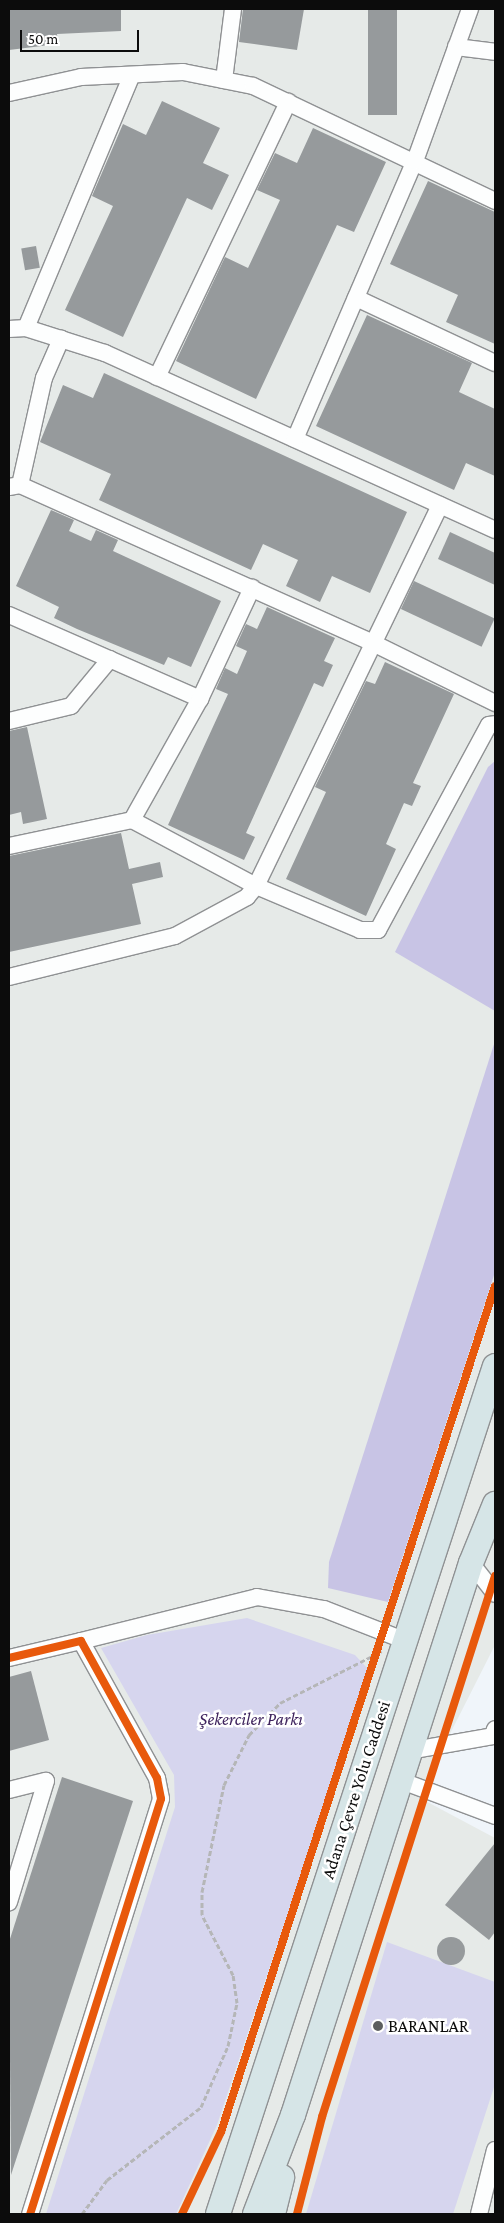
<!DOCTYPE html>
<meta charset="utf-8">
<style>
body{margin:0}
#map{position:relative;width:504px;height:2223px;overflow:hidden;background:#f0f5fa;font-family:"Crimson Pro",serif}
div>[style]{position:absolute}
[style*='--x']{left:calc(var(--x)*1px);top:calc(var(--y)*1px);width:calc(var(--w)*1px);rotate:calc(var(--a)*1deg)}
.industrial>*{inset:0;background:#e6eae8}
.green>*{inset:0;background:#d6d5ee}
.forest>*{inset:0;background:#c8c4e5}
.building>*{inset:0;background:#969a9c;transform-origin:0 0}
.round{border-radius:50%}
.path>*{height:3px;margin-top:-1.5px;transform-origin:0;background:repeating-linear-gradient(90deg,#b5b6b7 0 5px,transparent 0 7.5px)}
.roads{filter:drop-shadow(1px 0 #8f9193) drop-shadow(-1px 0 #8f9193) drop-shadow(0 1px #8f9193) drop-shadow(0 -1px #8f9193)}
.minor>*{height:16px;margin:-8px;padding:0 8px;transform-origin:8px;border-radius:8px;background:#fdfefe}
.highway>*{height:24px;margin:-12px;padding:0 12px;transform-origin:12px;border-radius:12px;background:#d6e5e7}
.cycleway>*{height:8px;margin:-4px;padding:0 4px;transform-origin:4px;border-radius:4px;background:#e8590c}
.dots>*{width:14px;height:14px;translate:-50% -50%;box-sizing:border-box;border:2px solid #fff;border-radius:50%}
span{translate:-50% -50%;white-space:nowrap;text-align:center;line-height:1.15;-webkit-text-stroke:5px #fff;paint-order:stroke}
.park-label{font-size:18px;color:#3e235d;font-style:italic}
.street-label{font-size:18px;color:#0c0c0c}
.poi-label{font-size:18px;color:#0c0c0c}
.left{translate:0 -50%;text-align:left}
.frame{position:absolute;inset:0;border:10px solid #0c0c0c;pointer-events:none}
.scale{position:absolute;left:20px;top:30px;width:119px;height:22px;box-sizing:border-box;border:2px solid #0c0c0c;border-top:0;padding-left:6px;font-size:15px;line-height:18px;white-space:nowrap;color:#0c0c0c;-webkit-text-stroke:4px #fff;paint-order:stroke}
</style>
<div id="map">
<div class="industrial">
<div style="clip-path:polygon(9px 9px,495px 9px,495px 1645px,418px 1797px,495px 1838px,495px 2214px,9px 2214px)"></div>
</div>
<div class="green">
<div style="clip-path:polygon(247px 1618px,355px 1655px,369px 1670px,217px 2125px,176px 2214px,46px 2214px,175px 1807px,174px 1775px,101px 1648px,147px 1635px)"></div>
<div style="clip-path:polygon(387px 1942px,495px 1982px,495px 2084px,453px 2214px,306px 2214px)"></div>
</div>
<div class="forest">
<div style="clip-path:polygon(495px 761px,495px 1011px,395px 952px,488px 767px)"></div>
<div style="clip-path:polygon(495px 1041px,495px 1272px,388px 1602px,328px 1588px,329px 1562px)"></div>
</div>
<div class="building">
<div style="clip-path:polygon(9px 9px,121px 9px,121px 31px,57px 34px,58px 44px,9px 50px)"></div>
<div style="clip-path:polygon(243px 9px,304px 9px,297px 50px,239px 42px)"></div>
<div style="left:368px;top:9px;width:29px;height:106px"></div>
<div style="clip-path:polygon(162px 101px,220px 128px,203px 163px,229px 175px,212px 210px,187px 198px,123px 337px,65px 310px,113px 206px,92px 196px,123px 124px,146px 135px)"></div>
<div style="clip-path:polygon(313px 128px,386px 162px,354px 232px,337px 225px,256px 399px,176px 361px,225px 257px,248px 268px,280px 200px,257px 190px,275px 153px,297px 163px)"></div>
<div style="clip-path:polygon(428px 181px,495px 212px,495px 344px,446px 322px,458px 295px,390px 264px)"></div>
<div style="left:36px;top:246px;width:22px;height:15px;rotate:80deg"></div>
<div style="clip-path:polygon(367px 315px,472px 363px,459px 392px,495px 409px,495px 476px,466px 463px,454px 490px,316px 426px)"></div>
<div style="clip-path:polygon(104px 373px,407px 512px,370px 593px,332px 576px,320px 602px,286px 586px,298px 560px,263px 544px,251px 570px,99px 500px,111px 474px,40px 442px,63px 385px,93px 398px)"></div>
<div style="clip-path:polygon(51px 510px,74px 520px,69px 531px,91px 541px,96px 530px,118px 540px,113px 551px,221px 601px,191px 667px,168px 657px,164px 665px,77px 629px,54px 618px,59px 607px,16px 586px)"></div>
<div style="clip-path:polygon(450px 532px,495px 553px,495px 585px,438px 559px)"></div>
<div style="left:414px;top:581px;width:89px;height:31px;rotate:25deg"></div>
<div style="clip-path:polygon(267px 607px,335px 638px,324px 661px,333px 665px,323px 687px,314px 683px,246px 833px,255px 837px,244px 860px,168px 825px,228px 694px,216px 689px,225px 668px,237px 674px,247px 651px,236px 646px,246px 624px,257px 629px)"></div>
<div style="clip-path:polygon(385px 662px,454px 694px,413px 783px,421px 786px,412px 806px,404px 803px,386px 844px,396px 849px,366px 916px,286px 879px,326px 792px,315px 787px,366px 681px,375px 684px)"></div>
<div style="clip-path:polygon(27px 727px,47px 819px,23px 824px,21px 812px,9px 815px,9px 731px)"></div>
<div style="clip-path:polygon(121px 833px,129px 869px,160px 862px,163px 877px,132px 884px,141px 924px,9px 952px,9px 856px)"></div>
<div style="clip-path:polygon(31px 1671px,49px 1740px,9px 1751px,9px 1677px)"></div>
<div style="clip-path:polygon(62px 1777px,133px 1801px,11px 2175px,9px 1942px)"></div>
<div style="clip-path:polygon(495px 1843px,495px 1932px,489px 1940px,445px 1905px)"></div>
<div class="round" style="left:437px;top:1937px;width:28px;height:28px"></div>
</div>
<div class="path">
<div style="--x:82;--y:2214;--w:42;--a:-53.7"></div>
<div style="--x:107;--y:2180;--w:119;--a:-37.8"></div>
<div style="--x:201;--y:2107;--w:67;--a:-66.1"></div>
<div style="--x:228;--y:2046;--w:44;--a:-78.2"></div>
<div style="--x:237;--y:2003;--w:28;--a:-98"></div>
<div style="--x:233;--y:1975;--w:68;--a:-117.3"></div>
<div style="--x:202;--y:1915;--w:23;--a:-90"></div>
<div style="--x:202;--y:1892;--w:109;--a:-78.4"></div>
<div style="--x:224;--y:1785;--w:56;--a:-63.4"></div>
<div style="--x:249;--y:1735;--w:45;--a:-45.9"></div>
<div style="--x:280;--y:1703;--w:114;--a:-27"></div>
</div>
<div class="roads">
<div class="minor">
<div style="--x:456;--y:47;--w:39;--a:7"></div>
<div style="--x:224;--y:80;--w:72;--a:-82.8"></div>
<div style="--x:9;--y:93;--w:74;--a:-12.5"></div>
<div style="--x:81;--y:77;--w:102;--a:-2.8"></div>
<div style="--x:183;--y:72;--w:71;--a:11.3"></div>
<div style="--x:253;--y:86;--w:268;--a:25.4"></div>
<div style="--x:356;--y:298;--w:153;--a:25.1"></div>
<div style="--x:26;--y:328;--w:274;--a:-67.3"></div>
<div style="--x:9;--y:329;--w:17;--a:-3"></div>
<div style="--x:26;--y:328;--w:83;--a:17.6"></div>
<div style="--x:105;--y:353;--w:428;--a:24.4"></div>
<div style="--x:157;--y:377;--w:305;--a:-64.5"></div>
<div style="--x:295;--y:439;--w:303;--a:-66.7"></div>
<div style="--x:415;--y:161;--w:162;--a:-70.1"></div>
<div style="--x:20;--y:485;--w:110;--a:-77.4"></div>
<div style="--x:44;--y:378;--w:43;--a:-66.4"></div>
<div style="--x:9;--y:487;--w:11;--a:-10"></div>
<div style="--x:20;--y:485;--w:389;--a:24.1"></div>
<div style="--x:375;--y:644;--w:134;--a:26.2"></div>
<div style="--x:9;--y:615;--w:209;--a:23.7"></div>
<div style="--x:9;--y:721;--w:64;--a:-13.6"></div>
<div style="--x:71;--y:706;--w:61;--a:-50.3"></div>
<div style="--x:132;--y:820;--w:140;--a:28"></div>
<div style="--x:256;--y:886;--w:423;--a:-64.2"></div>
<div style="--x:9;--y:846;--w:126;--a:-11.9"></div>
<div style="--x:132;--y:820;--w:139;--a:-60.7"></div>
<div style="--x:200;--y:699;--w:123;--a:-64.9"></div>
<div style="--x:9;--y:977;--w:171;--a:-13.9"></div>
<div style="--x:175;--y:936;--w:82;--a:-28.4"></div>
<div style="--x:247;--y:897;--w:14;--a:-51"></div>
<div style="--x:256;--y:886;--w:113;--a:22.9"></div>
<div style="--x:360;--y:930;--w:18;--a:0"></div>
<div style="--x:378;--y:930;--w:233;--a:-61.6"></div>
<div style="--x:489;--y:725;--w:6;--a:-9"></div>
<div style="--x:471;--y:1563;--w:39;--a:52"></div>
<div style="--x:81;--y:1641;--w:181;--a:-14"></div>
<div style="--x:257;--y:1597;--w:68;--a:10.2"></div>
<div style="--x:324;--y:1609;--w:88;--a:21.3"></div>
<div style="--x:9;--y:1658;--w:74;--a:-13.3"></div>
<div style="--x:81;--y:1641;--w:157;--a:61"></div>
<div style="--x:157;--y:1778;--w:21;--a:79"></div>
<div style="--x:161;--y:1799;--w:435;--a:107.5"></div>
<div style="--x:414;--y:1750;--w:80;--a:-10"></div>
<div style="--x:493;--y:1736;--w:7;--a:-74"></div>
<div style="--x:402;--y:1781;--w:99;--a:20.6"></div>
<div style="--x:9;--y:1790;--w:38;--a:-14"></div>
<div style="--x:46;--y:1781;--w:127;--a:107"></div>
<div style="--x:479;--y:2214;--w:66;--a:-76"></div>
</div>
<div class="highway">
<div style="--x:218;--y:2214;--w:892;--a:-71.91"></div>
<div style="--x:255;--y:2214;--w:106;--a:-69"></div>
<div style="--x:293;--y:2115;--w:580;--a:-72.13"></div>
<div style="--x:471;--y:1563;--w:64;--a:-67.9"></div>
<div style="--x:273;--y:2214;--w:38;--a:-76"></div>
</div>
</div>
<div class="cycleway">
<div style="--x:9;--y:1658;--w:74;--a:-13.3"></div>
<div style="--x:81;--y:1641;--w:157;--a:61"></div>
<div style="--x:157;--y:1778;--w:21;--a:79"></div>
<div style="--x:161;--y:1799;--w:435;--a:107.5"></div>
<div style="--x:182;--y:2214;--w:91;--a:-64.6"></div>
<div style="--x:221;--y:2132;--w:889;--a:-72.05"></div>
<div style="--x:297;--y:2214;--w:100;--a:-75.5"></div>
<div style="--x:322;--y:2117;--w:568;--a:-72.27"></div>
</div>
<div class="dots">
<div style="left:378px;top:2026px;background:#5c5e5f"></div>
</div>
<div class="park-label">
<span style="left:251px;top:1719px">Şekerciler Parkı</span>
</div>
<div class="street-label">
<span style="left:356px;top:1790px;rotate:-72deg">Adana Çevre Yolu Caddesi</span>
</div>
<div class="poi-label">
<span class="left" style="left:388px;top:2026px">BARANLAR</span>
</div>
<div class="frame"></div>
<div class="scale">50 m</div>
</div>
